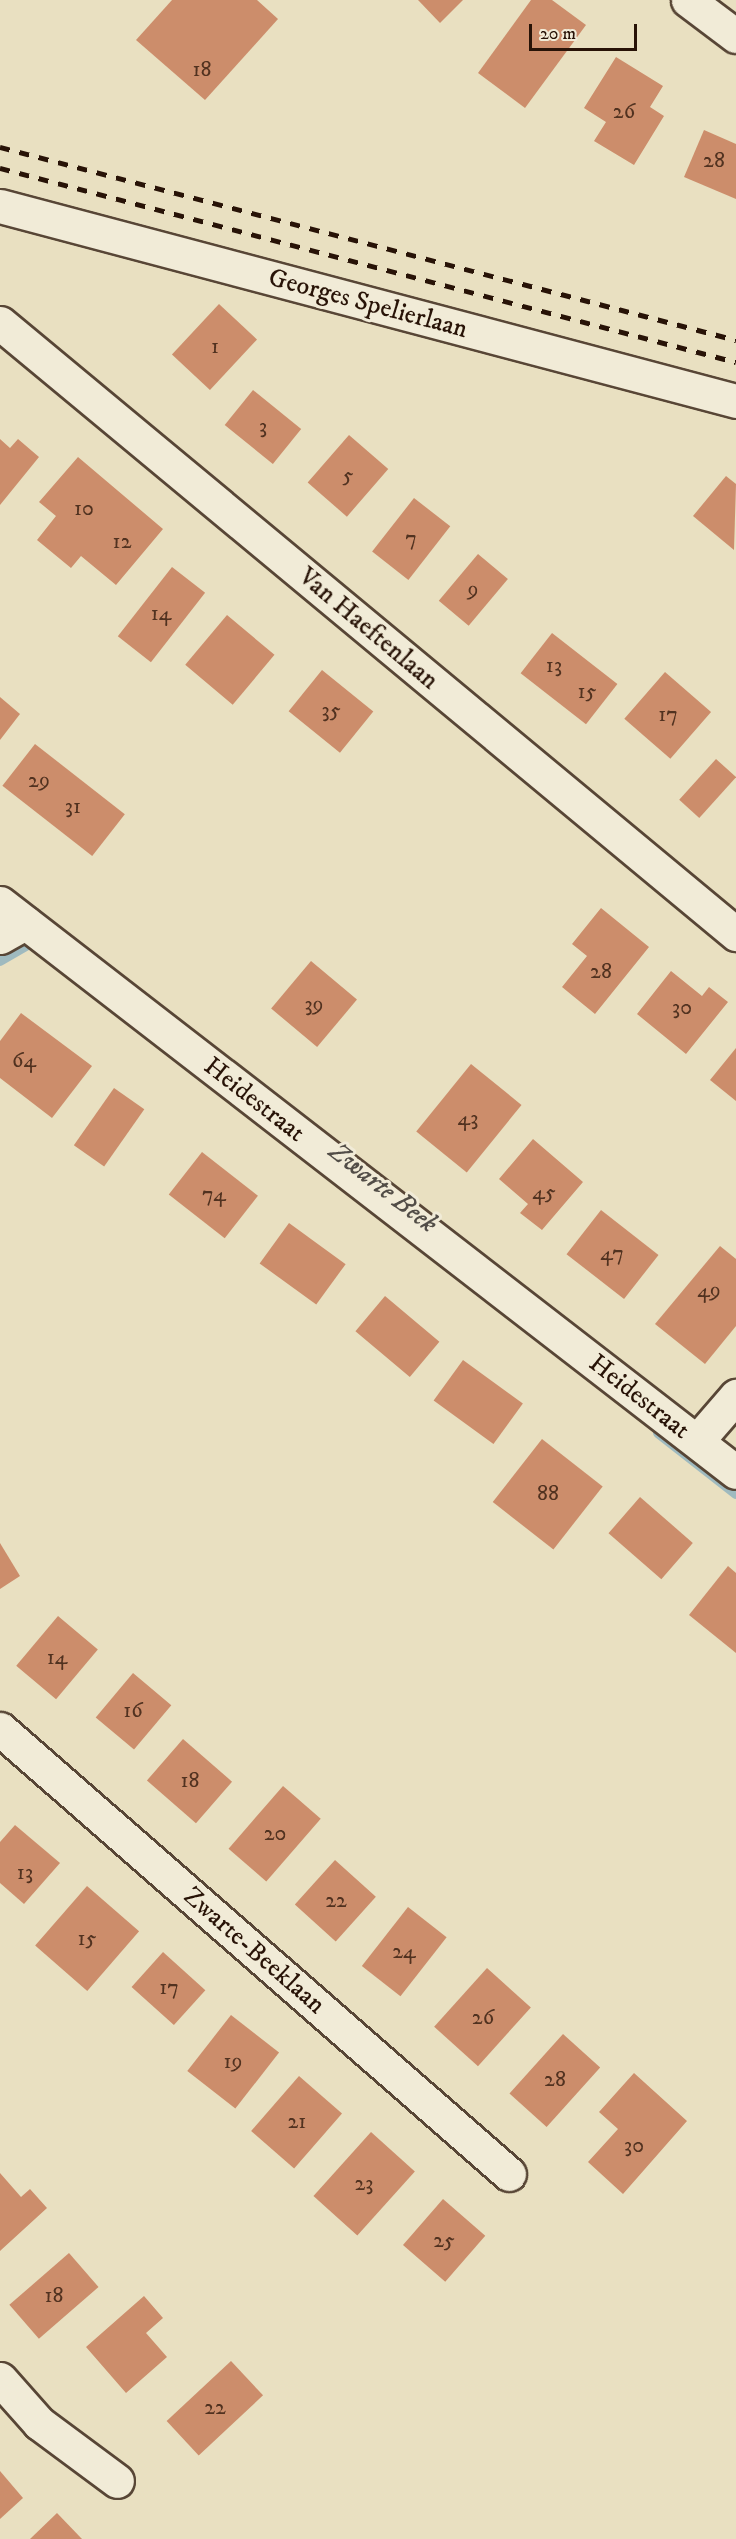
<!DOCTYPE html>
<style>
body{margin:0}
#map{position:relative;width:736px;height:2539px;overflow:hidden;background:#e9e0c1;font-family:"IM FELL DW Pica",serif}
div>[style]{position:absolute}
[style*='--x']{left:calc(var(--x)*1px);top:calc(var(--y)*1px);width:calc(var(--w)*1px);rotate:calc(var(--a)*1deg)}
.stream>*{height:10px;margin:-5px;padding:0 5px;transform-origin:5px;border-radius:5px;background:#9fbabf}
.building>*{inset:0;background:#cc8d6b;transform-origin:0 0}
.roads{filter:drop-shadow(2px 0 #584636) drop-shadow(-2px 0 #584636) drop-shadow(0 2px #584636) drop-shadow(0 -2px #584636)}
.minor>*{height:33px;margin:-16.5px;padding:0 16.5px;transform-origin:16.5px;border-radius:16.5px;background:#f1ebd7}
.tertiary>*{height:33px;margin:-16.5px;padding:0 16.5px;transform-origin:16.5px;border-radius:16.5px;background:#f1ebd7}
.rail>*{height:4.5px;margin-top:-2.25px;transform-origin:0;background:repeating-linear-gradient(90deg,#281307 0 10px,transparent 0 20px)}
span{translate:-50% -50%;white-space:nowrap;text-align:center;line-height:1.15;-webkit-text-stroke:6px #f1ebd7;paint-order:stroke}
.number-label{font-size:22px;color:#513220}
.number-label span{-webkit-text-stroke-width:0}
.street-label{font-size:26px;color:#281307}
.water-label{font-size:27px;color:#524d47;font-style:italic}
.scale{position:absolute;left:529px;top:24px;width:108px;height:27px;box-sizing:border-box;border:3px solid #281307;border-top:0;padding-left:8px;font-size:18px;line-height:21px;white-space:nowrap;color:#281307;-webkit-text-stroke:4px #f1ebd7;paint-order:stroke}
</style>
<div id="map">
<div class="stream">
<div style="--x:0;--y:961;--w:39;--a:-30"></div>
<div style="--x:34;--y:941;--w:5;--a:37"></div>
<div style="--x:658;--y:1433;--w:99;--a:38"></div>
</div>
<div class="building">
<div style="clip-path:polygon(172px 0,257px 0,278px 19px,205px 100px,136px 40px)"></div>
<div style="clip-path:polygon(418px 0,463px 0,440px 23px)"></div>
<div style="clip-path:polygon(531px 0,552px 0,586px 25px,525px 108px,478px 73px)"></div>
<div style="clip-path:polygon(616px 57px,663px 86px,650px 107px,664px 116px,634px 165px,594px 141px,606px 122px,584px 108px)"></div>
<div style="clip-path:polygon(704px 130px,736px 144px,736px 199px,684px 177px)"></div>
<div style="left:219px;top:304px;width:52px;height:69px;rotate:43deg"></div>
<div style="left:253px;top:390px;width:62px;height:45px;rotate:39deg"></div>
<div style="left:349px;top:435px;width:52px;height:63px;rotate:41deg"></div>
<div style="clip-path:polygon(0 439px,10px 448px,18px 439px,39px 457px,0 505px)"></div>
<div style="clip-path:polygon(78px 457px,163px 529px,116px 585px,81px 556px,71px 568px,37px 540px,56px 516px,39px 502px)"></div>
<div style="clip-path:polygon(726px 476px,736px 484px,734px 550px,693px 516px)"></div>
<div style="left:414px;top:498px;width:46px;height:68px;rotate:38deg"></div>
<div style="left:478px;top:554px;width:39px;height:61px;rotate:40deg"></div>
<div style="left:172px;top:567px;width:42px;height:88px;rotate:38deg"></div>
<div style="left:227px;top:615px;width:62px;height:65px;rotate:40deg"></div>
<div style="left:552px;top:633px;width:83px;height:51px;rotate:38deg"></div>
<div style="left:322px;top:670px;width:66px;height:53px;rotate:39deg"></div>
<div style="left:665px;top:672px;width:61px;height:62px;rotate:41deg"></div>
<div style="clip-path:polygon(0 697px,20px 714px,0 740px)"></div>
<div style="left:35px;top:744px;width:114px;height:53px;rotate:38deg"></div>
<div style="left:716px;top:759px;width:27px;height:55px;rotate:42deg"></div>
<div style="clip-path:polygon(601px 908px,649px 947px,595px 1014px,562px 987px,587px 956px,572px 944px)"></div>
<div style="left:311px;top:961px;width:60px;height:62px;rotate:40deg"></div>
<div style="clip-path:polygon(671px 971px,702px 996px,709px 987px,728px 1002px,686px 1054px,637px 1014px)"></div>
<div style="clip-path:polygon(21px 1013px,92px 1066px,52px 1118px,0 1078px,0 1041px)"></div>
<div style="clip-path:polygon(736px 1048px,736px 1101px,710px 1080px)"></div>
<div style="left:471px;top:1064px;width:65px;height:87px;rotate:39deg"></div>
<div style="left:114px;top:1088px;width:37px;height:70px;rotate:35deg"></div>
<div style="clip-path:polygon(533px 1139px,583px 1182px,542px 1230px,520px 1213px,528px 1204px,499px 1179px)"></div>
<div style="left:202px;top:1152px;width:71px;height:54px;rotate:38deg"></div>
<div style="left:601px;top:1210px;width:73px;height:56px;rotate:38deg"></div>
<div style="left:289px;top:1223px;width:70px;height:50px;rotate:36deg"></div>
<div style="clip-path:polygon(720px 1246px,736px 1259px,736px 1326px,705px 1364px,655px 1324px)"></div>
<div style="left:385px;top:1296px;width:71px;height:46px;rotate:40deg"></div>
<div style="left:463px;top:1360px;width:74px;height:50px;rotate:36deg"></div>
<div style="left:542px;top:1439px;width:77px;height:80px;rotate:38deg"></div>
<div style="left:640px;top:1497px;width:70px;height:48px;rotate:41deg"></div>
<div style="clip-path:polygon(0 1543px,20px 1576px,0 1589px)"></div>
<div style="clip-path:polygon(728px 1566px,736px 1573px,736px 1653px,689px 1615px)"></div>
<div style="left:58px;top:1616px;width:52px;height:65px;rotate:40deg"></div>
<div style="left:133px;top:1673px;width:50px;height:58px;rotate:40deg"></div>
<div style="left:183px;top:1739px;width:65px;height:55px;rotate:41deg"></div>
<div style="left:283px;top:1786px;width:50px;height:83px;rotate:41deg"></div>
<div style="clip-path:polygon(15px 1825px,60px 1863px,24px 1904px,0 1883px,0 1842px)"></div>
<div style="left:335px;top:1860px;width:55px;height:60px;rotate:42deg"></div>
<div style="left:87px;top:1886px;width:69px;height:79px;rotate:41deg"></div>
<div style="left:408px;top:1907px;width:49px;height:75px;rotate:38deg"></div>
<div style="left:163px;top:1952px;width:57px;height:47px;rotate:42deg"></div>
<div style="left:487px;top:1968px;width:59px;height:79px;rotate:42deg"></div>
<div style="left:231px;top:2015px;width:61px;height:71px;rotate:38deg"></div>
<div style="left:563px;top:2034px;width:50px;height:80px;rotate:42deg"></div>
<div style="clip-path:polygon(634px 2073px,687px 2121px,623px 2194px,588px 2162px,618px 2129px,599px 2112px)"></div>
<div style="left:299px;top:2076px;width:57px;height:73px;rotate:41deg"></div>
<div style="left:371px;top:2132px;width:59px;height:86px;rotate:42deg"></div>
<div style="clip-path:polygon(0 2173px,21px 2197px,30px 2189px,47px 2208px,0 2251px)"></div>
<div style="left:443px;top:2199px;width:56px;height:61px;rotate:41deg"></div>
<div style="left:69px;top:2253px;width:45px;height:79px;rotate:49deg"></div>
<div style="clip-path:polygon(144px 2296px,163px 2318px,146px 2333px,167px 2357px,126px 2393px,86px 2347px)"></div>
<div style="left:231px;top:2361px;width:47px;height:88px;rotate:47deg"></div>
<div style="clip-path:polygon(0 2471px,23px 2498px,0 2519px)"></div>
<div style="clip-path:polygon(57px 2513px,82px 2539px,30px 2539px)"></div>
</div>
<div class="roads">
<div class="minor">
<div style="--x:688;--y:0;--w:60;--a:36.9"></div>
<div style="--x:0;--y:206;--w:761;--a:14.84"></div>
<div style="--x:0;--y:323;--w:957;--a:39.7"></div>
<div style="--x:0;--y:937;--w:29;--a:-29"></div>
<div style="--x:697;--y:1441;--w:60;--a:-49.1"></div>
<div style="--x:0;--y:1729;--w:676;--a:41.16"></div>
<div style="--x:0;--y:2379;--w:59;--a:48.4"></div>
<div style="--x:39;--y:2423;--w:97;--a:36.6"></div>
</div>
<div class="tertiary">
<div style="--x:0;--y:903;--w:930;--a:37.71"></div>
</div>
</div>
<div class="rail">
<div style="--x:0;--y:147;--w:761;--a:14.69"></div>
<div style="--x:0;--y:168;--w:761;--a:14.77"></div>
</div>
<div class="number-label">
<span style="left:202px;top:70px">18</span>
<span style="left:624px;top:112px">26</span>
<span style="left:714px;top:161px">28</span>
<span style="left:215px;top:347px">1</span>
<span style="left:263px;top:427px">3</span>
<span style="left:348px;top:476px">5</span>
<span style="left:84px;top:509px">10</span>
<span style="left:411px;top:539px">7</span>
<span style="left:122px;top:542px">12</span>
<span style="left:473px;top:590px">9</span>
<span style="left:161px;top:614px">14</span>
<span style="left:554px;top:666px">13</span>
<span style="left:587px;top:692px">15</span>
<span style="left:331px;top:711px">35</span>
<span style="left:668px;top:715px">17</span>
<span style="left:39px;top:781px">29</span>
<span style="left:73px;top:807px">31</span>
<span style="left:601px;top:972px">28</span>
<span style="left:314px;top:1005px">39</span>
<span style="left:682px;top:1008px">30</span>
<span style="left:24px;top:1061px">64</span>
<span style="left:468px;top:1119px">43</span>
<span style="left:544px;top:1193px">45</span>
<span style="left:214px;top:1195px">74</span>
<span style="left:612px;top:1254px">47</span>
<span style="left:709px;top:1291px">49</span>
<span style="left:548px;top:1494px">88</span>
<span style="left:57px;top:1658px">14</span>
<span style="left:133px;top:1711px">16</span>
<span style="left:190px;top:1781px">18</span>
<span style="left:275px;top:1834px">20</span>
<span style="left:25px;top:1873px">13</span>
<span style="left:336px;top:1901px">22</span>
<span style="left:87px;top:1939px">15</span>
<span style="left:404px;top:1952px">24</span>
<span style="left:169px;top:1988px">17</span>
<span style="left:483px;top:2018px">26</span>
<span style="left:233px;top:2062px">19</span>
<span style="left:555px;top:2080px">28</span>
<span style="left:297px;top:2122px">21</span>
<span style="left:634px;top:2146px">30</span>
<span style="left:364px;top:2184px">23</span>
<span style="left:444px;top:2241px">25</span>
<span style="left:54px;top:2296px">18</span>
<span style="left:215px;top:2408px">22</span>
</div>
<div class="street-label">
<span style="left:368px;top:304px;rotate:15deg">Georges Spelierlaan</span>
<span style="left:368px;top:629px;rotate:40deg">Van Haeftenlaan</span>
<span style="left:254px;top:1100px;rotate:38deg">Heidestraat</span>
<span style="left:639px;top:1397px;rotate:38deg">Heidestraat</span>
<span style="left:254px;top:1951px;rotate:41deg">Zwarte-Beeklaan</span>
</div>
<div class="water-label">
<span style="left:383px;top:1188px;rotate:38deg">Zwarte Beek</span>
</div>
<div class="scale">20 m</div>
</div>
